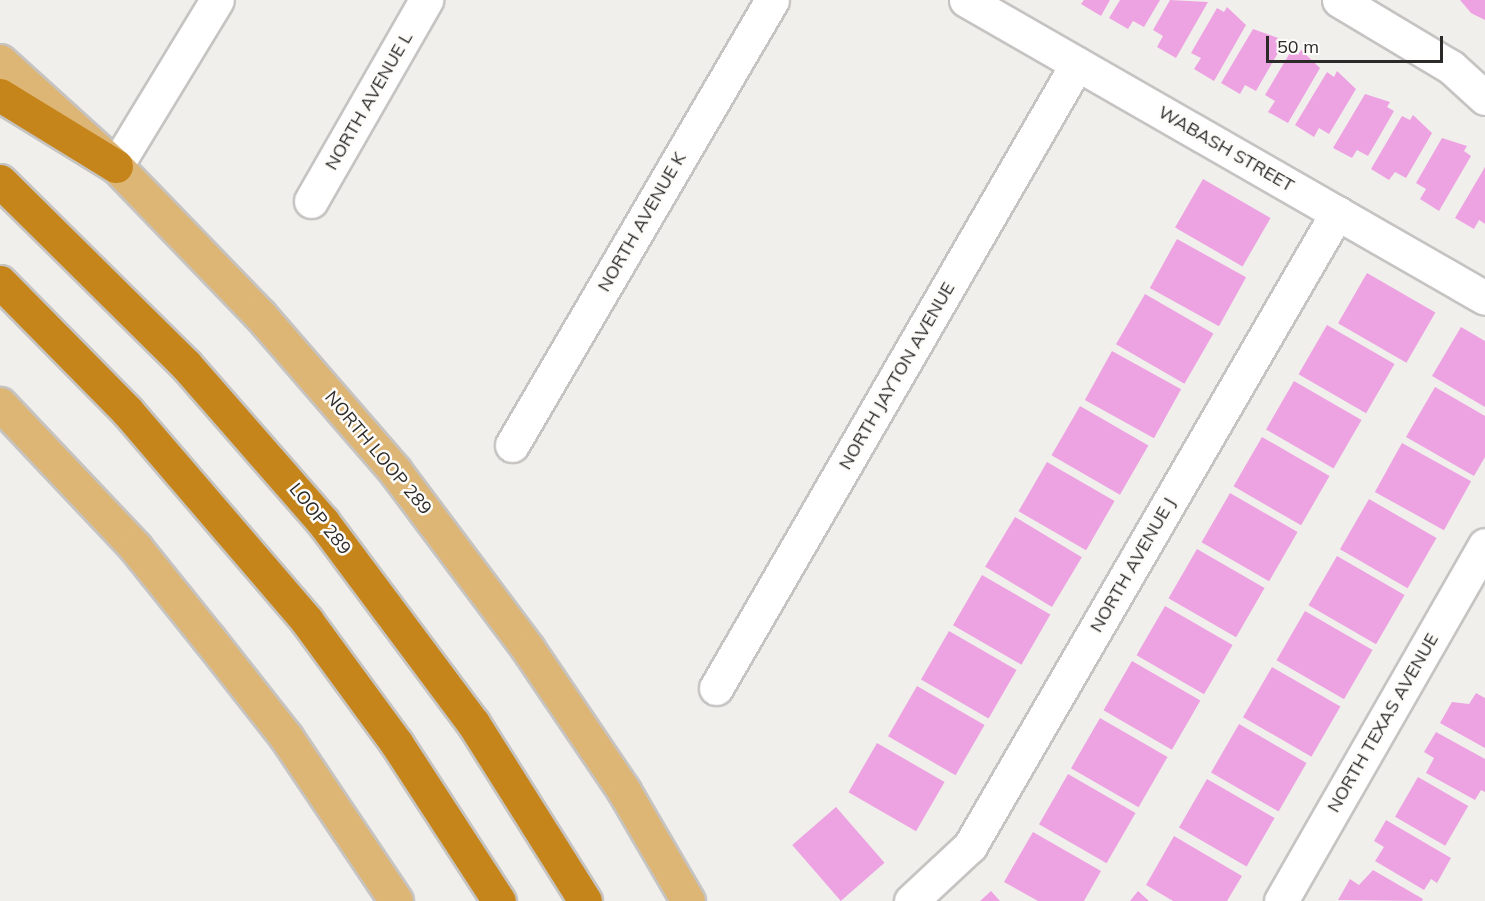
<!DOCTYPE html>
<style>
body{margin:0}
#map{position:relative;width:1485px;height:901px;overflow:hidden;background:#f1efec;font-family:Mulish,sans-serif}
div>[style]{position:absolute}
[style*='--x']{left:calc(var(--x)*1px);top:calc(var(--y)*1px);width:calc(var(--w)*1px);rotate:calc(var(--a)*1deg)}
.building>*{inset:0;background:#eda3e2;transform-origin:0 0}
.roads{filter:drop-shadow(2px 0 #c6c4c2) drop-shadow(-2px 0 #c6c4c2) drop-shadow(0 2px #c6c4c2) drop-shadow(0 -2px #c6c4c2)}
.minor>*{height:33px;margin:-16.5px;padding:0 16.5px;transform-origin:16.5px;border-radius:16.5px;background:#fff}
.major>*{height:33px;margin:-16.5px;padding:0 16.5px;transform-origin:16.5px;border-radius:16.5px;background:#ddb676}
.highway>*{height:33px;margin:-16.5px;padding:0 16.5px;transform-origin:16.5px;border-radius:16.5px;background:#c6851a}
span{translate:-50% -50%;white-space:nowrap;text-align:center;line-height:1.15;-webkit-text-stroke:5px #fefcf9;paint-order:stroke}
.street-label{font-size:18px;color:#2b2a29}
.scale{position:absolute;left:1266px;top:36px;width:177px;height:27px;box-sizing:border-box;border:3px solid #2b2a29;border-top:0;padding-left:8px;font-size:18px;line-height:21px;white-space:nowrap;color:#2b2a29;-webkit-text-stroke:4px #fefcf9;paint-order:stroke}
</style>
<div id="map">
<div class="building">
<div style="clip-path:polygon(1084px 0,1110px 0,1101px 16px,1081px 4px)"></div>
<div style="clip-path:polygon(1120px 0,1160px 0,1144px 27px,1133px 21px,1128px 29px,1109px 18px)"></div>
<div style="clip-path:polygon(1170px 0,1208px 2px,1176px 58px,1157px 47px,1163px 36px,1153px 30px)"></div>
<div style="clip-path:polygon(1460px 0,1485px 0,1485px 20px,1471px 13px)"></div>
<div style="clip-path:polygon(1227px 7px,1246px 25px,1214px 81px,1194px 69px,1201px 58px,1191px 53px,1217px 8px,1224px 12px)"></div>
<div style="clip-path:polygon(1253px 29px,1278px 38px,1275px 42px,1282px 46px,1256px 91px,1245px 85px,1240px 94px,1221px 83px)"></div>
<div style="clip-path:polygon(1301px 50px,1320px 68px,1288px 123px,1268px 112px,1275px 101px,1265px 95px,1291px 51px,1298px 55px)"></div>
<div style="clip-path:polygon(1337px 71px,1356px 89px,1329px 134px,1319px 128px,1314px 137px,1295px 125px,1327px 72px,1334px 77px)"></div>
<div style="clip-path:polygon(1365px 94px,1390px 102px,1387px 107px,1394px 111px,1368px 156px,1357px 150px,1352px 158px,1333px 148px)"></div>
<div style="clip-path:polygon(1413px 115px,1432px 133px,1406px 178px,1395px 172px,1389px 180px,1371px 169px,1402px 116px,1410px 120px)"></div>
<div style="clip-path:polygon(1442px 138px,1467px 146px,1464px 151px,1471px 156px,1439px 211px,1420px 199px,1426px 189px,1416px 183px)"></div>
<div style="clip-path:polygon(1485px 167px,1485px 224px,1479px 220px,1474px 229px,1455px 218px)"></div>
<div style="left:1203px;top:179px;width:78px;height:56px;rotate:30deg"></div>
<div style="left:1177px;top:239px;width:79px;height:56px;rotate:29deg"></div>
<div style="left:1367px;top:273px;width:79px;height:58px;rotate:30deg"></div>
<div style="left:1145px;top:294px;width:79px;height:58px;rotate:30deg"></div>
<div style="left:1327px;top:325px;width:78px;height:57px;rotate:30deg"></div>
<div style="clip-path:polygon(1461px 327px,1485px 341px,1485px 407px,1432px 376px)"></div>
<div style="left:1112px;top:351px;width:79px;height:56px;rotate:29deg"></div>
<div style="left:1294px;top:381px;width:78px;height:56px;rotate:30deg"></div>
<div style="clip-path:polygon(1435px 387px,1485px 416px,1485px 457px,1474px 476px,1406px 437px)"></div>
<div style="left:1080px;top:406px;width:79px;height:57px;rotate:30deg"></div>
<div style="left:1262px;top:437px;width:78px;height:57px;rotate:30deg"></div>
<div style="left:1402px;top:443px;width:79px;height:56px;rotate:29deg"></div>
<div style="left:1047px;top:462px;width:78px;height:57px;rotate:30deg"></div>
<div style="left:1230px;top:493px;width:78px;height:57px;rotate:30deg"></div>
<div style="left:1369px;top:499px;width:78px;height:58px;rotate:30deg"></div>
<div style="left:1015px;top:517px;width:78px;height:58px;rotate:31deg"></div>
<div style="left:1197px;top:549px;width:78px;height:57px;rotate:30deg"></div>
<div style="left:1337px;top:556px;width:78px;height:57px;rotate:30deg"></div>
<div style="left:982px;top:575px;width:79px;height:58px;rotate:30deg"></div>
<div style="left:1165px;top:606px;width:78px;height:57px;rotate:30deg"></div>
<div style="left:1305px;top:611px;width:78px;height:57px;rotate:30deg"></div>
<div style="left:949px;top:631px;width:78px;height:56px;rotate:30deg"></div>
<div style="left:1132px;top:661px;width:79px;height:57px;rotate:30deg"></div>
<div style="left:1272px;top:667px;width:79px;height:58px;rotate:30deg"></div>
<div style="left:917px;top:686px;width:78px;height:58px;rotate:30deg"></div>
<div style="clip-path:polygon(1476px 693px,1485px 698px,1485px 748px,1440px 723px,1452px 702px,1469px 704px)"></div>
<div style="left:1100px;top:718px;width:78px;height:58px;rotate:30deg"></div>
<div style="left:1239px;top:724px;width:78px;height:56px;rotate:30deg"></div>
<div style="clip-path:polygon(1436px 732px,1485px 759px,1485px 792px,1481px 790px,1475px 800px,1426px 773px,1434px 758px,1424px 752px)"></div>
<div style="left:877px;top:743px;width:78px;height:57px;rotate:30deg"></div>
<div style="left:1068px;top:774px;width:78px;height:58px;rotate:30deg"></div>
<div style="left:1418px;top:777px;width:58px;height:46px;rotate:30deg"></div>
<div style="left:1207px;top:779px;width:78px;height:56px;rotate:30deg"></div>
<div style="left:836px;top:807px;width:74px;height:58px;rotate:49deg"></div>
<div style="clip-path:polygon(1386px 820px,1451px 858px,1437px 883px,1431px 879px,1424px 890px,1375px 861px,1384px 847px,1374px 841px)"></div>
<div style="clip-path:polygon(1033px 832px,1101px 871px,1084px 901px,1038px 901px,1004px 882px)"></div>
<div style="clip-path:polygon(1174px 836px,1242px 876px,1227px 901px,1173px 901px,1146px 885px)"></div>
<div style="clip-path:polygon(1373px 870px,1423px 899px,1422px 901px,1338px 900px,1350px 879px,1359px 885px)"></div>
<div style="clip-path:polygon(991px 891px,1000px 901px,980px 901px)"></div>
<div style="clip-path:polygon(1138px 891px,1149px 901px,1130px 901px)"></div>
</div>
<div class="roads">
<div class="minor">
<div style="--x:966;--y:0;--w:598;--a:29.86"></div>
<div style="--x:1339;--y:0;--w:131;--a:30.9"></div>
<div style="--x:1451;--y:67;--w:46;--a:42.4"></div>
<div style="--x:116;--y:166;--w:194;--a:-58.7"></div>
<div style="--x:311;--y:201;--w:232;--a:-60.2"></div>
<div style="--x:512;--y:445;--w:515;--a:-59.7"></div>
<div style="--x:716;--y:688;--w:721;--a:-59.95"></div>
<div style="--x:911;--y:901;--w:81;--a:-43"></div>
<div style="--x:970;--y:846;--w:732;--a:-59.9"></div>
<div style="--x:1281;--y:901;--w:410;--a:-60.2"></div>
</div>
<div class="major">
<div style="--x:0;--y:61;--w:156;--a:42.2"></div>
<div style="--x:116;--y:166;--w:207;--a:46"></div>
<div style="--x:260;--y:315;--w:206;--a:49.1"></div>
<div style="--x:395;--y:471;--w:222;--a:53.2"></div>
<div style="--x:528;--y:649;--w:171;--a:55.9"></div>
<div style="--x:624;--y:791;--w:127;--a:59.8"></div>
<div style="--x:0;--y:404;--w:197;--a:46.6"></div>
<div style="--x:135;--y:547;--w:118;--a:51.2"></div>
<div style="--x:209;--y:639;--w:125;--a:51.8"></div>
<div style="--x:286;--y:737;--w:197;--a:56.1"></div>
</div>
<div class="highway">
<div style="--x:0;--y:95;--w:136;--a:31.5"></div>
<div style="--x:0;--y:181;--w:262;--a:44.7"></div>
<div style="--x:186;--y:365;--w:208;--a:48.9"></div>
<div style="--x:323;--y:522;--w:251;--a:53.3"></div>
<div style="--x:473;--y:723;--w:210;--a:57.8"></div>
<div style="--x:0;--y:282;--w:182;--a:45.4"></div>
<div style="--x:128;--y:412;--w:275;--a:49.4"></div>
<div style="--x:307;--y:621;--w:152;--a:53.8"></div>
<div style="--x:397;--y:744;--w:187;--a:57"></div>
</div>
</div>
<div class="street-label">
<span style="left:369px;top:101px;rotate:-60deg">NORTH AVENUE L</span>
<span style="left:1226px;top:149px;rotate:30deg">WABASH STREET</span>
<span style="left:642px;top:222px;rotate:-60deg">NORTH AVENUE K</span>
<span style="left:897px;top:376px;rotate:-60deg">NORTH JAYTON AVENUE</span>
<span style="left:378px;top:453px;rotate:50deg">NORTH LOOP 289</span>
<span style="left:320px;top:519px;rotate:51deg">LOOP 289</span>
<span style="left:1133px;top:565px;rotate:-60deg">NORTH AVENUE J</span>
<span style="left:1383px;top:723px;rotate:-60deg">NORTH TEXAS AVENUE</span>
</div>
<div class="scale">50 m</div>
</div>
